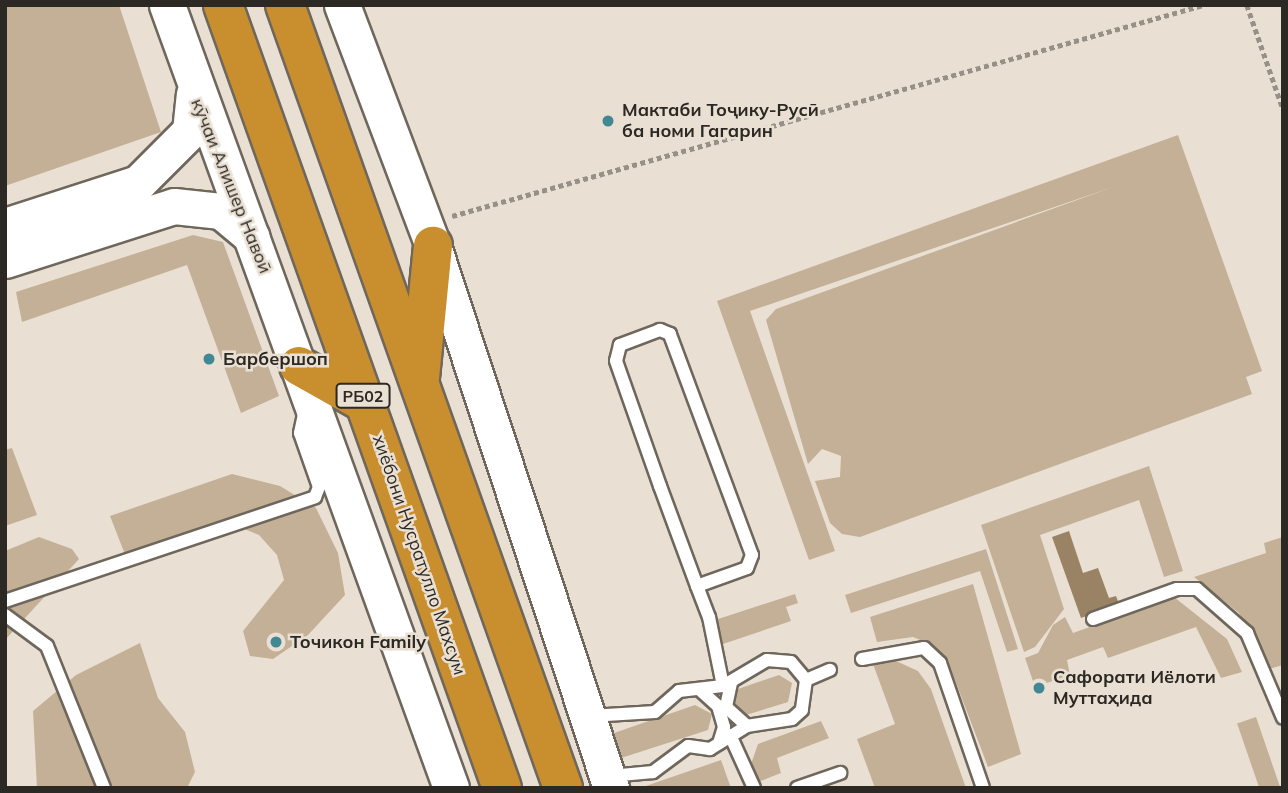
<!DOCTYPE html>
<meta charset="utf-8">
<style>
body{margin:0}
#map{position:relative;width:1288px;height:793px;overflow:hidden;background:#e9e0d3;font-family:Mulish,sans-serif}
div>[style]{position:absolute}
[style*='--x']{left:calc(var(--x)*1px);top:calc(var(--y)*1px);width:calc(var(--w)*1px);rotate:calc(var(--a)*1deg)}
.green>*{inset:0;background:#c4b096;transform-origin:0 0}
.water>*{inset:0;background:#9a8364}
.path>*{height:4.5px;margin-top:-2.25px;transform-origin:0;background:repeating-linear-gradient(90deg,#979087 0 5px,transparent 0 8.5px)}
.roads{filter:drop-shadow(2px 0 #6f675c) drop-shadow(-2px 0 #6f675c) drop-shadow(0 2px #6f675c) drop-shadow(0 -2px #6f675c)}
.lane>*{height:12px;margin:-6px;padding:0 6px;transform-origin:6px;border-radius:6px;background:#fff}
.secondary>*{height:35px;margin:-17.5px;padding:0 17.5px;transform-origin:17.5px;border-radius:17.5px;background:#fff}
.highway>*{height:38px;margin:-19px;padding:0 19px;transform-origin:19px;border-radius:19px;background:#c98e2e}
.dots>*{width:19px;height:19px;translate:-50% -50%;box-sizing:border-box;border:4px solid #e9e0d3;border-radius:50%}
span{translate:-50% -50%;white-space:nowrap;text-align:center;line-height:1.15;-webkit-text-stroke:5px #e9e0d3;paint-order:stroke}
.shield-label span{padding:2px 5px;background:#e9e0d3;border:2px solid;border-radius:5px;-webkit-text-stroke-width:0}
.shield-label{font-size:16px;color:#2c2824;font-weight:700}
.poi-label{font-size:18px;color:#2c2824;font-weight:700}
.left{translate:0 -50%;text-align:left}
.street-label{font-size:18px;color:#2c2824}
.frame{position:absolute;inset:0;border:7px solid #2c2824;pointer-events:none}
</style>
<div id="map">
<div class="green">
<div style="clip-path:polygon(5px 5px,119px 5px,161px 132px,5px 186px)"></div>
<div style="clip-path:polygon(1178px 135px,1262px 371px,1246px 377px,1252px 394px,860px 537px,842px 534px,830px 523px,815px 481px,840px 477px,841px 456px,822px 449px,808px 464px,766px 320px,776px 309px,1113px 187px,750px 311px,835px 551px,809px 560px,717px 301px)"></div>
<div style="clip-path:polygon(193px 235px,223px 242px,279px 396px,241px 413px,187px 265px,22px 322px,16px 292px)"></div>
<div style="clip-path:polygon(12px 448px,37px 515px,5px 526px,5px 450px)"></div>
<div style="clip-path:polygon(1149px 466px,1183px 571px,1164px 577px,1139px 500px,1040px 535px,1064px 609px,1035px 647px,1024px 652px,981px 525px)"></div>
<div style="clip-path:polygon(232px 474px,280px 486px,316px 508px,338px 553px,345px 595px,308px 635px,273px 659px,250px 656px,243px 631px,284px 580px,277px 555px,259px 535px,242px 528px,200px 535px,126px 557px,110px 516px)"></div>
<div style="clip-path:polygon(39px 537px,72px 549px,79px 559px,5px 640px,5px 551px)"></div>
<div style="clip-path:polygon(1283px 537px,1283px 665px,1269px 669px,1239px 613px,1194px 577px,1266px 553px,1264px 543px)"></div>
<div style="clip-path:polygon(986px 549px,1018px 649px,1007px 652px,980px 571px,851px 613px,845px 595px)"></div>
<div style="clip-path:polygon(973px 584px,1021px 754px,988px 767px,950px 667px,930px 644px,913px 637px,877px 642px,870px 617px)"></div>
<div style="clip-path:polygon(795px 594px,798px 603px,786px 607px,791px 621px,720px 645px,712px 621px)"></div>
<div style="clip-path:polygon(1174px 597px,1227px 639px,1242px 672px,1221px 678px,1196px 627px,1108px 658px,1103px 647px,1067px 660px,1070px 675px,1035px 687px,1025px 658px,1038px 653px,1053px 625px,1065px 617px,1073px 633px)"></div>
<div style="clip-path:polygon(140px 643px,158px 698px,185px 732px,195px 772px,187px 788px,37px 788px,33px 711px,76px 675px)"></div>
<div style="clip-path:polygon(896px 661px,918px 671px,931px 689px,966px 788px,875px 788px,857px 739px,895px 724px,873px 664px)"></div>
<div style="clip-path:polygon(779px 675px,792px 683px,788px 702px,746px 715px,734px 708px,738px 689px)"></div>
<div style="clip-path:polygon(695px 705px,712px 714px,708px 730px,618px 759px,614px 733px)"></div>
<div style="left:1256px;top:717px;width:75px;height:20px;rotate:71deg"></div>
<div style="clip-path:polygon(821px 721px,829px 738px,777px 758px,781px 773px,758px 782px,751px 764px,758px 744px)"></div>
<div style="clip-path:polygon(721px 760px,731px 788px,640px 788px)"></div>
</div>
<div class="water">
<div style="clip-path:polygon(1069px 531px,1083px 573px,1098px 568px,1109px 598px,1116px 596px,1119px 604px,1081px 618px,1052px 537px)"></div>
</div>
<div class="path">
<div style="--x:1247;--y:5;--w:110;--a:70.9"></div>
<div style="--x:452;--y:216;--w:780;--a:-15.69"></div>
</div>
<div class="roads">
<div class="lane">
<div style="--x:697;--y:586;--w:53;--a:-19.8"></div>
<div style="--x:747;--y:568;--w:14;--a:-69"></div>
<div style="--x:752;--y:555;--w:236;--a:-110.4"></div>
<div style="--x:670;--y:334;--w:11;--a:-158"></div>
<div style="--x:660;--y:330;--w:43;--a:159.4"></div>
<div style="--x:620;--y:345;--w:16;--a:104"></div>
<div style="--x:616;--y:361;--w:133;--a:70.6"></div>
<div style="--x:660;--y:486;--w:107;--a:69.7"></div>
<div style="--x:697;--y:586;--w:33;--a:69"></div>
<div style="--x:709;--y:617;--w:70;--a:78.5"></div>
<div style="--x:5;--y:601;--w:327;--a:-18.5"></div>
<div style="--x:315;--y:497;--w:11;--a:-68"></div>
<div style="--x:319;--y:487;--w:57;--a:-109.4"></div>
<div style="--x:300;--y:433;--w:25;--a:-78"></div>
<div style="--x:5;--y:615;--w:52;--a:36.4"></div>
<div style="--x:47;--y:646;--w:153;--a:68.1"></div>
<div style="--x:1093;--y:619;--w:89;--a:-19.7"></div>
<div style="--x:1177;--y:589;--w:20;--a:0"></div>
<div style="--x:1197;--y:589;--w:67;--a:41.3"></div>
<div style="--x:1247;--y:633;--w:92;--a:67"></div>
<div style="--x:862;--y:659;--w:63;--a:-10.1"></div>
<div style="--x:924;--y:648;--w:22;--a:43"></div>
<div style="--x:940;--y:663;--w:132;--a:71"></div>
<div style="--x:806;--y:680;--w:26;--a:-23"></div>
<div style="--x:731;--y:683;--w:25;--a:102"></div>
<div style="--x:726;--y:707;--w:28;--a:42"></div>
<div style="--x:699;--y:689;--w:25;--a:42"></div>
<div style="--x:718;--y:706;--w:22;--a:74"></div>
<div style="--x:724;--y:727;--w:17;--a:107"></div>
<div style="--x:590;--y:716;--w:65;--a:-3.5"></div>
<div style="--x:655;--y:712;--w:32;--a:-41"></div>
<div style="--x:679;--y:691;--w:44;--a:-6.5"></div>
<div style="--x:723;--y:686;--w:51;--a:-30.6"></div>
<div style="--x:767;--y:660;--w:24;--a:5"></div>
<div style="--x:791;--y:662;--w:23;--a:50"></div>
<div style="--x:806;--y:680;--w:30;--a:98"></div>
<div style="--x:802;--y:710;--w:13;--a:138"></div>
<div style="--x:792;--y:719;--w:46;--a:171.2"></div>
<div style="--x:747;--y:726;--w:44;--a:148.1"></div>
<div style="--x:710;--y:749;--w:22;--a:-172"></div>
<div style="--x:688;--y:746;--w:44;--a:143.4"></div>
<div style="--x:653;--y:772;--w:43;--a:174.7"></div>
<div style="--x:730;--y:735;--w:58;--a:65.6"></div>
<div style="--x:797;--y:788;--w:46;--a:-19.2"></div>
</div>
<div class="secondary">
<div style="--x:167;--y:5;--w:833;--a:70.06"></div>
<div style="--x:342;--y:5;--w:258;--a:69.3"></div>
<div style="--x:433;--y:246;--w:570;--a:71.82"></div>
<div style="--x:5;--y:226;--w:140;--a:-17.9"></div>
<div style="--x:138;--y:183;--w:74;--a:-45"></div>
<div style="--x:190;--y:131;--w:37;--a:-84"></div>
<div style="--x:5;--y:260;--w:177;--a:-17.7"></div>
<div style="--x:174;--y:206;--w:47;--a:6.1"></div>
<div style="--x:221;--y:211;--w:40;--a:40"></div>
</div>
<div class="highway">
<div style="--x:223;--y:5;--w:831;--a:70.39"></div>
<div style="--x:285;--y:5;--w:831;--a:70.45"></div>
<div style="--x:299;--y:366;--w:76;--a:29.3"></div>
<div style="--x:420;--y:378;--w:133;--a:-84.4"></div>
</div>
</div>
<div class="dots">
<div style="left:608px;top:121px;background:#428794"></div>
<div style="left:209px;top:359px;background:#428794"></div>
<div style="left:276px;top:642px;background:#428794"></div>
<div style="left:1039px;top:688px;background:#428794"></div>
</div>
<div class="shield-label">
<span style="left:363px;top:396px">РБ02</span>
</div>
<div class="poi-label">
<span class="left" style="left:622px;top:121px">Мактаби Тоҷику-Русӣ<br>ба номи Гагарин</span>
<span class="left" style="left:223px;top:359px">Барбершоп</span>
<span class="left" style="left:290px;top:642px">Точикон Family</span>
<span class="left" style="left:1053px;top:688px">Сафорати Иёлоти<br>Муттаҳида</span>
</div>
<div class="street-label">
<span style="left:231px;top:186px;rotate:68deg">кӯчаи Алишер Навоӣ</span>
<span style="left:419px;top:555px;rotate:71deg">хиёбони Нусратулло Махсум</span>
</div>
<div class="frame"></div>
</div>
